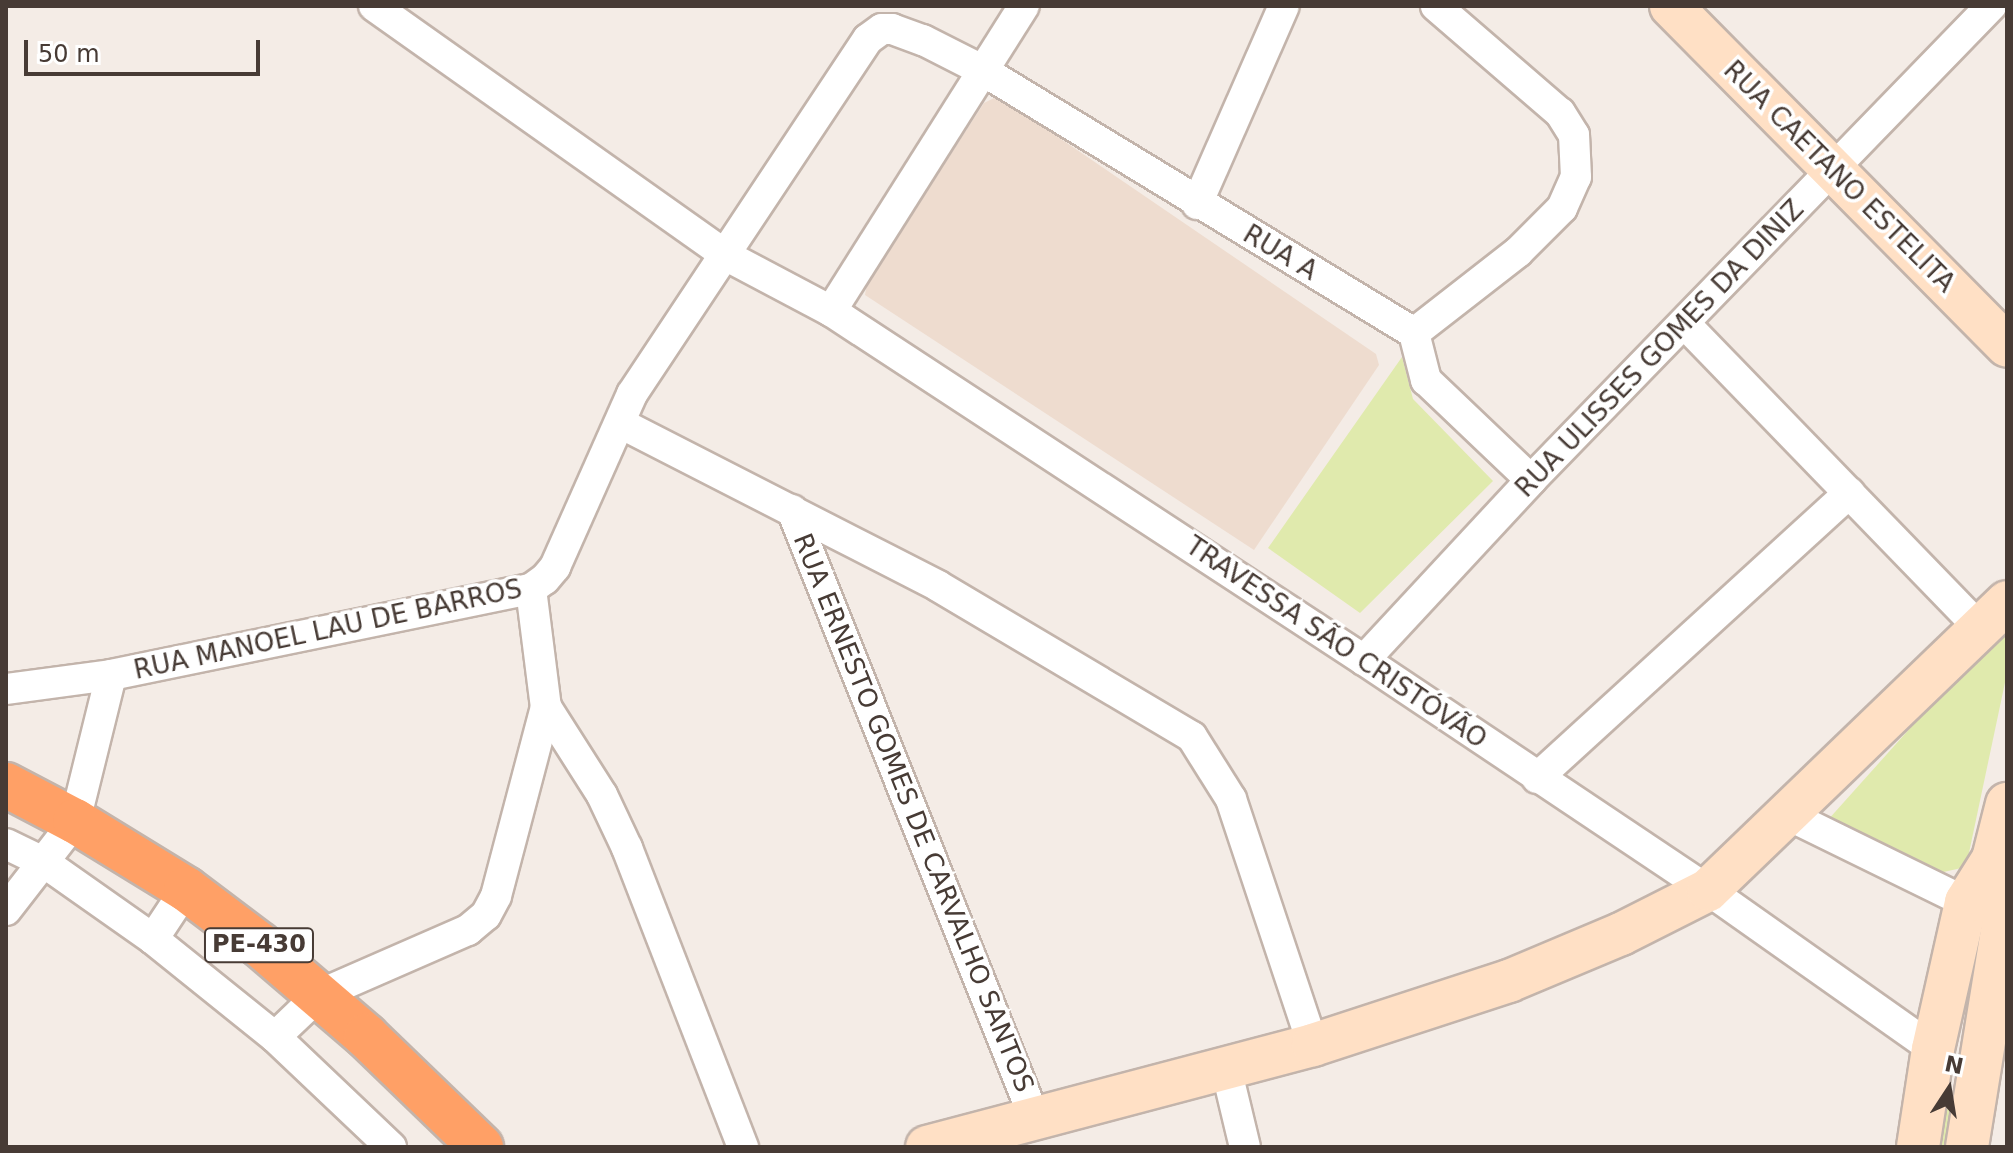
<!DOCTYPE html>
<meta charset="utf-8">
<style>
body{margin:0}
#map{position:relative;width:2013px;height:1153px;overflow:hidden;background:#f4ece6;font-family:"DejaVu Sans",sans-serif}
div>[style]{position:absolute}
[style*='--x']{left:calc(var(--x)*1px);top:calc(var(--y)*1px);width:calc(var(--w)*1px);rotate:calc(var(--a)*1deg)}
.education>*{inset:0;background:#eedccf}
.green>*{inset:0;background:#e0eaad}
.roads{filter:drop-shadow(2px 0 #c3b4ab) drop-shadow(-2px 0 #c3b4ab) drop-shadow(0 2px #c3b4ab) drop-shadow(0 -2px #c3b4ab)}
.street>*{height:30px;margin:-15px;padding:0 15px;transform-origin:15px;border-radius:15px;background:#fff}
.secondary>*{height:42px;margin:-21px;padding:0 21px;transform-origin:21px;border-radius:21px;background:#ffe0c5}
.highway>*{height:44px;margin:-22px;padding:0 22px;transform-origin:22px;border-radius:22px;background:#ffa066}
span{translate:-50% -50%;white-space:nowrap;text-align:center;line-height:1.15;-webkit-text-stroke:7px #fff;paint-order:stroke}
.shield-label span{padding:2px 6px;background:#fff;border:2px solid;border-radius:6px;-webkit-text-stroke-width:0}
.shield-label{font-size:24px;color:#473b35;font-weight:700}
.street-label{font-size:26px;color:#473b35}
.frame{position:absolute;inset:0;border:8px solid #473b35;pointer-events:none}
.north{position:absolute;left:1909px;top:1049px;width:80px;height:80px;-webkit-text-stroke:6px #fff;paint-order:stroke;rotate:12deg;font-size:22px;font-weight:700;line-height:32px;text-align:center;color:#473b35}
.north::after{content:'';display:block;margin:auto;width:28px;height:36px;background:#473b35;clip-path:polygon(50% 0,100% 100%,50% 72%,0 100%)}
.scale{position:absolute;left:24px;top:40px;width:236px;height:36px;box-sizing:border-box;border:4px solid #473b35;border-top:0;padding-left:10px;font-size:24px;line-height:28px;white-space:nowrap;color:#473b35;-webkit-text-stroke:6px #fff;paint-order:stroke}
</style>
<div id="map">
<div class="education">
<div style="clip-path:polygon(998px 96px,1376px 354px,1379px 365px,1254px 550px,865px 295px,867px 283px,984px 103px)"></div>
</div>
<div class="green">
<div style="clip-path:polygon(1402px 357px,1413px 399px,1493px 481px,1360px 613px,1268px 548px)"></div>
<div style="clip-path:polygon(2007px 620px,2007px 673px,1966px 867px,1930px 875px,1827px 821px)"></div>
<div style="clip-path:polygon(1934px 1107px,1965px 1112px,1959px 1147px,1927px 1147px)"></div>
</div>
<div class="roads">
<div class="street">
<div style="--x:374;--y:6;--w:433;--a:35.3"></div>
<div style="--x:727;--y:256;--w:118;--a:27.9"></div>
<div style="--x:831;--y:311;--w:637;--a:33.22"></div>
<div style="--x:1364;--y:660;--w:414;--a:33.8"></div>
<div style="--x:1708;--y:890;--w:276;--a:35.2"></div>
<div style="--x:1197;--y:204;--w:216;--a:-66.3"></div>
<div style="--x:831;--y:311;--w:361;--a:-57.7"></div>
<div style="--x:1686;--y:325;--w:424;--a:45.9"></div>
<div style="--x:1414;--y:333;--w:132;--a:-37.9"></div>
<div style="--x:1518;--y:252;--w:62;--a:-45"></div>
<div style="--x:1562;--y:208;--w:34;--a:-66"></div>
<div style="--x:1576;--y:177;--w:42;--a:-92.7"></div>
<div style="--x:1574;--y:135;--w:26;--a:-122"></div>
<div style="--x:1560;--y:113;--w:164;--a:-139.2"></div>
<div style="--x:620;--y:423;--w:357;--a:27.1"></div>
<div style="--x:938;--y:586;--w:295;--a:30.7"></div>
<div style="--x:1192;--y:737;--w:73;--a:57.8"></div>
<div style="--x:1231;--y:799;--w:259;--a:71.6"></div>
<div style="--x:792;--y:510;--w:653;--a:68.26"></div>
<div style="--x:531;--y:589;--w:119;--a:82.8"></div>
<div style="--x:546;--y:707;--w:104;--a:57.5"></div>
<div style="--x:602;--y:795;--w:59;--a:64.7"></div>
<div style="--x:627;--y:848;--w:321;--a:68.8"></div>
<div style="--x:1364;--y:660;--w:246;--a:-47.1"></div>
<div style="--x:1531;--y:480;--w:661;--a:-45.86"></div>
<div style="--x:6;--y:689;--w:106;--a:-7.6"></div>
<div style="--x:111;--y:675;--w:429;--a:-11.6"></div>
<div style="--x:531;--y:589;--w:17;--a:-36"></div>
<div style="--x:545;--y:579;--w:16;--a:-50"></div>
<div style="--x:555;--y:567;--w:189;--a:-66"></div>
<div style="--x:632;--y:394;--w:426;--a:-56.4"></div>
<div style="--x:868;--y:39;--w:17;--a:-36"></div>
<div style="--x:882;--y:29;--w:10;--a:0"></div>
<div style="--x:892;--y:29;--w:33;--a:20"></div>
<div style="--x:923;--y:40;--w:66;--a:27"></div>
<div style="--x:982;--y:70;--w:506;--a:31.33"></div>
<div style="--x:1414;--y:333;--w:49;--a:75.7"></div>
<div style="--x:1426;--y:380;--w:145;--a:43.6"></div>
<div style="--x:1537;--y:778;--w:423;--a:-42.4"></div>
<div style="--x:1786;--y:814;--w:200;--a:26.1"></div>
<div style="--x:1966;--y:902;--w:19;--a:16"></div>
<div style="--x:6;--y:844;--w:43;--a:26"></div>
<div style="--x:45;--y:863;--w:132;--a:35.1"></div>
<div style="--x:153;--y:939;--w:156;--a:38.8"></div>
<div style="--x:275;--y:1037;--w:160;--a:43.5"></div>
<div style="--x:6;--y:910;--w:113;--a:-52.2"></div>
<div style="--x:75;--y:821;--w:150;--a:-76.1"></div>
<div style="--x:153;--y:939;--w:60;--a:-56.6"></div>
<div style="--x:275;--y:1037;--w:61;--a:-43.7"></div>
<div style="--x:319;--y:995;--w:163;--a:-23.6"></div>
<div style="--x:468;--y:930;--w:23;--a:-40"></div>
<div style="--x:486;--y:915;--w:21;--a:-62"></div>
<div style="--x:496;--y:896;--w:196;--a:-75.2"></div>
<div style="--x:1226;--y:1068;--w:81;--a:76.5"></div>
</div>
<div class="secondary">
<div style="--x:1671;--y:6;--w:478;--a:45.3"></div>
<div style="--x:927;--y:1147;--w:399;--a:-14.8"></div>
<div style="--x:1313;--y:1045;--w:206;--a:-18.1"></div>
<div style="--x:1509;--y:981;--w:121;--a:-22.8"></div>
<div style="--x:1621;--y:934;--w:97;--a:-26.8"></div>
<div style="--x:1708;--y:890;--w:415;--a:-43.9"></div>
<div style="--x:1918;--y:1147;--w:99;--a:-81.3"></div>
<div style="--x:1933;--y:1049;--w:151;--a:-77.3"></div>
<div style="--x:1966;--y:902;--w:51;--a:-57.9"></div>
<div style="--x:1993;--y:859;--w:57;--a:-75.7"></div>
<div style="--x:1967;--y:1147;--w:238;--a:-80.8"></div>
<div style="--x:2005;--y:912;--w:54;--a:-102.8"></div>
</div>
<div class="highway">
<div style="--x:6;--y:785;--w:78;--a:27.6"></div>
<div style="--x:75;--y:821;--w:130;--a:31.5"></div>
<div style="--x:186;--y:889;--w:93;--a:37.1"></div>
<div style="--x:260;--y:945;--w:140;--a:40.6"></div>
<div style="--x:366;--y:1036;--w:160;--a:44"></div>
</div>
</div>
<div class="shield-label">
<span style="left:259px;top:945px">PE-430</span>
</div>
<div class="street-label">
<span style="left:1839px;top:177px;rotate:45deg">RUA CAETANO ESTELITA</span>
<span style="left:1280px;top:253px;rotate:31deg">RUA A</span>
<span style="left:1660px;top:349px;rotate:-46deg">RUA ULISSES GOMES DA DINIZ</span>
<span style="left:328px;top:630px;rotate:-12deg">RUA MANOEL LAU DE BARROS</span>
<span style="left:1336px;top:643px;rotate:34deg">TRAVESSA SÃO CRISTÓVÃO</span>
<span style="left:913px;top:813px;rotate:68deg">RUA ERNESTO GOMES DE CARVALHO SANTOS</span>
</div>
<div class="frame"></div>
<div class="north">N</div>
<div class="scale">50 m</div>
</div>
